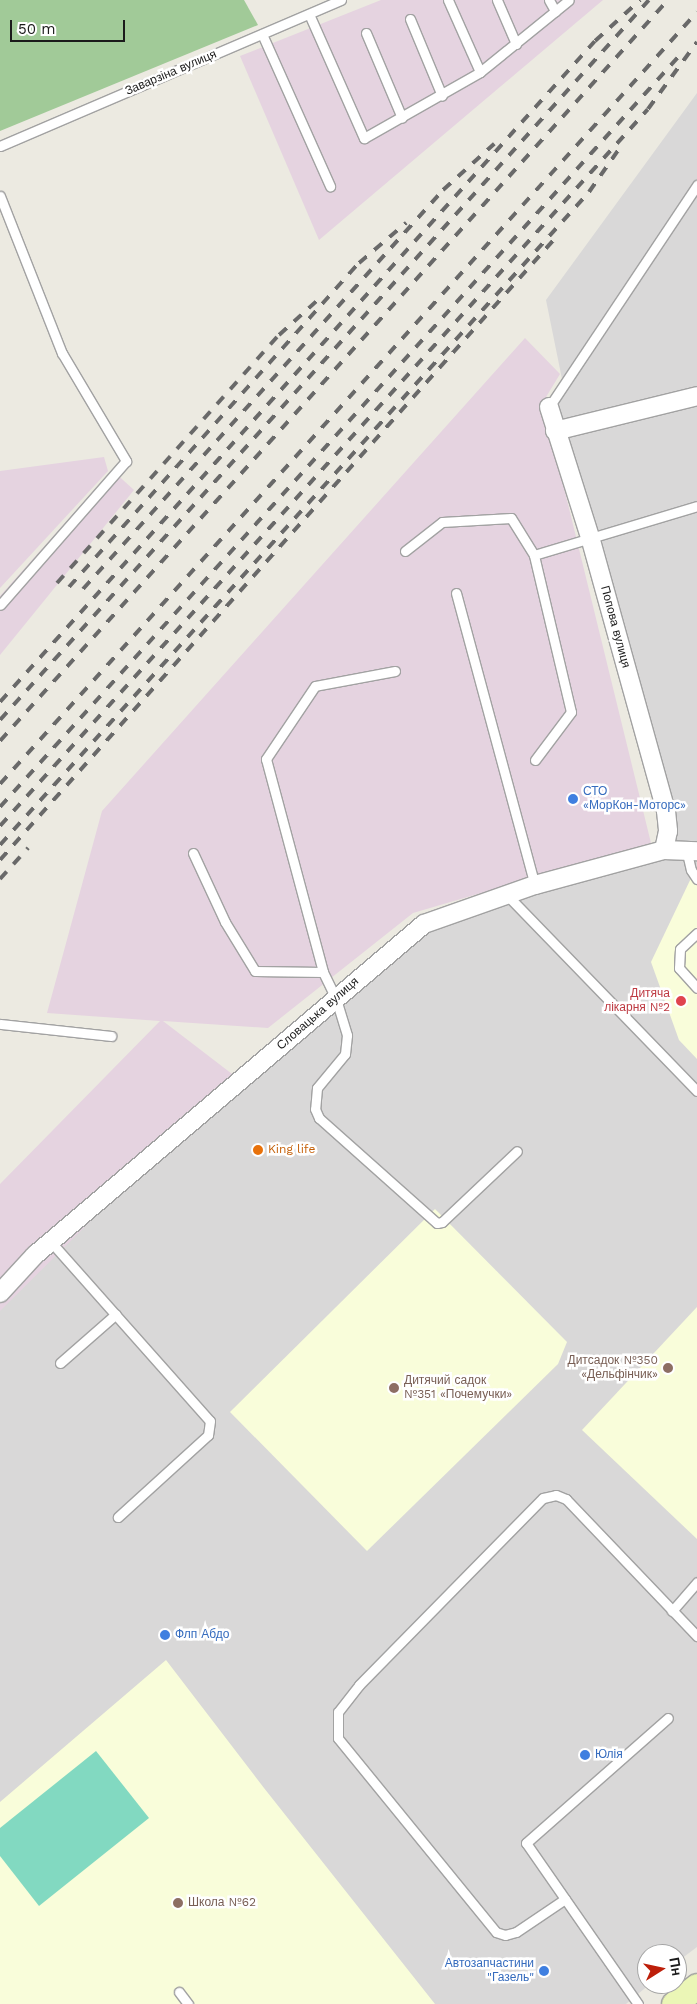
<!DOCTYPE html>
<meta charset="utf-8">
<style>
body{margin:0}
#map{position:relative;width:697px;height:2004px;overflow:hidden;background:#eceae1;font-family:"Work Sans",sans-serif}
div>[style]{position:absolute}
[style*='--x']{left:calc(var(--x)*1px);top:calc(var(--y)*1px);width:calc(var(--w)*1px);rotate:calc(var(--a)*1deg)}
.residential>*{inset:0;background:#d9d8d8}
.industrial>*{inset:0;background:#e5d3e0}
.education>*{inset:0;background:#f9fdda}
.forest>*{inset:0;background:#a1ca98}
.pitch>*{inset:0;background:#82d9c1}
.roads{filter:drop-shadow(1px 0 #a2a2a2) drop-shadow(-1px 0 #a2a2a2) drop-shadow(0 1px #a2a2a2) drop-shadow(0 -1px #a2a2a2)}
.service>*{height:9px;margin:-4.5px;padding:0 4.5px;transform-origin:4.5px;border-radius:4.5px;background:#fff}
.minor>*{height:18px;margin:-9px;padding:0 9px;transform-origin:9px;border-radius:9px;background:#fff}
.secondary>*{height:25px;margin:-12.5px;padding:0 12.5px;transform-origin:12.5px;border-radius:12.5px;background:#ebf6b6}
.rail>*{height:4px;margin-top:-2px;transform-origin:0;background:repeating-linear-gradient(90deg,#696969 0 10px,transparent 0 20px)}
.dots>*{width:14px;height:14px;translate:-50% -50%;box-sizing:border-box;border:2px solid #fff;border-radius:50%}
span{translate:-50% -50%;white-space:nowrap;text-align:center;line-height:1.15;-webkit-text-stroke:5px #fff;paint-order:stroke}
.street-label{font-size:12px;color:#1b1b1b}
.shop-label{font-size:12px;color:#366cbe}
.left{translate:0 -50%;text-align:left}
.right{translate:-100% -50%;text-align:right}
.health-label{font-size:12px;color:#be3a42}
.food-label{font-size:12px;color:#c56008}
.education-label{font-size:12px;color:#785e54}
.north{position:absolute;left:637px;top:1944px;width:50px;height:50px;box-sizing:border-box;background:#fff;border:1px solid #a4a4a4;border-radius:50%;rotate:80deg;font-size:14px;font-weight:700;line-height:20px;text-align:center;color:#1b1b1b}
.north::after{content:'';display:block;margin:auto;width:18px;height:22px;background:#bd1f0a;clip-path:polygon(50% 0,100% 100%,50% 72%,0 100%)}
.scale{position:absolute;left:10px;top:20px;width:115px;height:22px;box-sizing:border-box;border:2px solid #1b1b1b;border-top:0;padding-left:6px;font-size:15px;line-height:18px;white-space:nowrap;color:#1b1b1b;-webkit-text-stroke:4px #fff;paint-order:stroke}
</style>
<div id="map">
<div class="residential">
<div style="clip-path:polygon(697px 93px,697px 1947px,677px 1962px,677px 1954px,647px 1954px,647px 1984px,650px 1984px,626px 2004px,0 2004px,0 1293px,411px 934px,664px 850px,668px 831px,549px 407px,564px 389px,546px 300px)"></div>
</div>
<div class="industrial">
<div style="clip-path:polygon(381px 0,603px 0,319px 240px,240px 56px)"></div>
<div style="clip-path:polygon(525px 338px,560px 374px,543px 402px,651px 843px,413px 913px,268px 1028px,163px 1021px,236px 1077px,0 1311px,0 1184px,160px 1021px,47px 1013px,102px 811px)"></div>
<div style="clip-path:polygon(104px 457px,108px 471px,0 588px,0 471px)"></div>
<div style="clip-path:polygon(112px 470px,134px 490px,0 655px,0 596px)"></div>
</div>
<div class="education">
<div style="clip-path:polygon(693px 874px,697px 874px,697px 1059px,679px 1040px,651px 962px)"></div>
<div style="clip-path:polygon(435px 1209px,567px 1342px,558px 1364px,367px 1551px,230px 1412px)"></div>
<div style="clip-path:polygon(697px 1307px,697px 1539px,582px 1430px)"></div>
<div style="clip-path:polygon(166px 1660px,264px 1788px,435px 2004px,0 2004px,0 1802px)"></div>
</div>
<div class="forest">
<div style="clip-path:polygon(0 0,244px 0,258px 25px,0 131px)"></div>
</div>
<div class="pitch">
<div style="clip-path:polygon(96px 1751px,149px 1818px,39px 1906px,0 1856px,0 1828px)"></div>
</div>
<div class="roads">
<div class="service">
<div style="--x:448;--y:0;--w:79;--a:66"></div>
<div style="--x:497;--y:0;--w:48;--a:66.6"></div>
<div style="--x:549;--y:0;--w:13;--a:61"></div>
<div style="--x:309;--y:14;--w:136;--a:66.1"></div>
<div style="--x:364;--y:138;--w:133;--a:-29.6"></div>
<div style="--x:480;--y:72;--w:114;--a:-39"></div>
<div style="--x:410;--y:19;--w:83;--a:67.4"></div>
<div style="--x:366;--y:33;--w:92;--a:67"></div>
<div style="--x:262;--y:34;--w:167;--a:65.9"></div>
<div style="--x:0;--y:146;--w:371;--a:-23.2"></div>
<div style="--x:0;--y:196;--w:169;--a:68.5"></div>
<div style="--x:62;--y:353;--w:126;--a:59.3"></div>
<div style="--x:126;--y:461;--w:191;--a:131.2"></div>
<div style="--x:549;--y:407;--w:267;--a:-56.3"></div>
<div style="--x:405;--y:551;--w:47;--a:-38.1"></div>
<div style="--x:442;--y:522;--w:69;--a:-3.3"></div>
<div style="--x:511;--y:518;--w:44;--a:58.1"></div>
<div style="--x:456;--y:593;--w:302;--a:74.9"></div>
<div style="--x:395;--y:671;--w:81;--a:169.4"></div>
<div style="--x:315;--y:686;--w:88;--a:123.9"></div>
<div style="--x:266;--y:759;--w:220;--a:75"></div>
<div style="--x:323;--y:972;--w:30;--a:64"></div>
<div style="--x:336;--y:999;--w:38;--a:73"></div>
<div style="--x:347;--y:1035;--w:19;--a:96"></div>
<div style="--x:345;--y:1054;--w:44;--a:129.5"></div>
<div style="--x:317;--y:1088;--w:21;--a:95"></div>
<div style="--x:315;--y:1109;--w:10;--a:66"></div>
<div style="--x:319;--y:1118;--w:158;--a:41.7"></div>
<div style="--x:437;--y:1223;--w:5;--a:-11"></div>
<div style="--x:442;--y:1222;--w:103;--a:-43.4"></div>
<div style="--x:535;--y:760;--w:60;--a:-53.1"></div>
<div style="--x:571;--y:712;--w:161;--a:-103.3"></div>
<div style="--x:534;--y:555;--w:170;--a:-16.7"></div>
<div style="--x:193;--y:853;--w:76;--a:65.1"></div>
<div style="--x:225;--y:922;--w:57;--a:58.5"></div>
<div style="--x:255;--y:971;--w:68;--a:0.8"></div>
<div style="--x:687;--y:853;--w:17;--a:77"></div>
<div style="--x:691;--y:870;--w:11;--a:56"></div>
<div style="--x:507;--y:895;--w:273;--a:45.9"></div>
<div style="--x:697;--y:933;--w:23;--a:137"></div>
<div style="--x:680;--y:949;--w:19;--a:93"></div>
<div style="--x:679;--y:968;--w:27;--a:48"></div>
<div style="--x:0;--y:1024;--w:112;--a:6.2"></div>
<div style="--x:51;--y:1242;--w:239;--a:48.4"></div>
<div style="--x:210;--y:1421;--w:14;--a:98"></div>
<div style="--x:208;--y:1435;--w:122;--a:137.7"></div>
<div style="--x:60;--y:1363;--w:74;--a:-41.2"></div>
<div style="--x:672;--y:1611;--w:38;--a:-49"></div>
<div style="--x:565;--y:1899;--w:59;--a:146"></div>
<div style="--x:516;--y:1932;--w:11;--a:165"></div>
<div style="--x:505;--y:1935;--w:9;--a:-162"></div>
<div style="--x:496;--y:1932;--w:250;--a:-129.2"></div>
<div style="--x:338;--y:1738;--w:26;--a:-90"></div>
<div style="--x:338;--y:1712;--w:34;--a:-52"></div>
<div style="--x:359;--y:1685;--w:262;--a:-45.5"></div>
<div style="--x:543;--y:1498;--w:13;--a:-13"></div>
<div style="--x:556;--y:1495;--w:11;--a:22"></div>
<div style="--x:566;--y:1499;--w:190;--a:46.3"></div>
<div style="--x:179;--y:1992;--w:15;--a:53"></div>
<div style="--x:638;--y:2004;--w:196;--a:-124.8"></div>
<div style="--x:526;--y:1843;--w:189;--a:-41.4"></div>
</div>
<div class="minor">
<div style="--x:549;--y:407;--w:136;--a:72.5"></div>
<div style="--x:590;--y:537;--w:284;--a:74.5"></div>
<div style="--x:666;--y:811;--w:20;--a:84"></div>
<div style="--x:668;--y:831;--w:19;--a:102"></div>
<div style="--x:555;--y:431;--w:146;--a:-13.8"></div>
<div style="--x:0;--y:1293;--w:52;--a:-47.4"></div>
<div style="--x:35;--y:1255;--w:511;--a:-40.39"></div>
<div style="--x:424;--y:924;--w:118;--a:-19.4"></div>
<div style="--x:535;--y:885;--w:134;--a:-15.2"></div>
<div style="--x:664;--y:850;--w:33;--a:2"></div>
</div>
<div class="secondary">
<div style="--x:674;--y:2004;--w:29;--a:-38"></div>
</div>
</div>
<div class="rail">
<div style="--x:57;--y:583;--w:333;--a:-48.2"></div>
<div style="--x:279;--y:335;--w:55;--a:-42.1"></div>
<div style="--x:69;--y:587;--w:435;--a:-48.2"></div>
<div style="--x:359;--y:263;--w:62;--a:-40.4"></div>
<div style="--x:83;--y:589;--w:537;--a:-47.94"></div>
<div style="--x:443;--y:190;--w:69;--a:-42"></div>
<div style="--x:0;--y:702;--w:889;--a:-48.01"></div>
<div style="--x:595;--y:41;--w:61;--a:-42.3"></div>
<div style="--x:0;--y:720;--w:969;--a:-47.97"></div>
<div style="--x:0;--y:741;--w:998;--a:-47.97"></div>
<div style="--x:0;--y:784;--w:1040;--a:-47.92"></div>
<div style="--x:0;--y:807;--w:1014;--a:-47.88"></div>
<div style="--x:0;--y:826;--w:966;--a:-47.89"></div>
<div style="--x:648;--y:109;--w:83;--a:-53.8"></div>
<div style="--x:0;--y:845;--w:879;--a:-47.95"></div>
<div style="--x:589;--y:192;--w:52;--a:-55.1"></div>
<div style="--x:0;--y:860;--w:839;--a:-48.24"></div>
<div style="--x:0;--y:879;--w:42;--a:-47.9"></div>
</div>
<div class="dots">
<div style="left:573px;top:799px;background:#3f7fe0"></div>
<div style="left:681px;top:1001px;background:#e0444e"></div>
<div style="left:258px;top:1150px;background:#e8710a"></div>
<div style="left:668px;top:1368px;background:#8d6e63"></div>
<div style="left:394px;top:1388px;background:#8d6e63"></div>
<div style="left:165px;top:1635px;background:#3f7fe0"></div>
<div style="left:585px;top:1755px;background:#3f7fe0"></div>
<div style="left:178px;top:1903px;background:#8d6e63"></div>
<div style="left:544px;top:1971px;background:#3f7fe0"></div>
</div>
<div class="street-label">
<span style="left:171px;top:73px;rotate:-23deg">Заварзіна вулиця</span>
<span style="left:615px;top:627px;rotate:75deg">Попова вулиця</span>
<span style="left:318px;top:1014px;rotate:-41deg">Словацька вулиця</span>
</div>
<div class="shop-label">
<span class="left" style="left:583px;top:799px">СТО<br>«МорКон-Моторс»</span>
<span class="left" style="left:175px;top:1635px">Флп Абдо</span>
<span class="left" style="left:595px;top:1755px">Юлія</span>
<span class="right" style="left:534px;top:1971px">Автозапчастини<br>"Газель"</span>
</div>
<div class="health-label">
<span class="right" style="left:670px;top:1001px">Дитяча<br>лікарня №2</span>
</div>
<div class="food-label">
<span class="left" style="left:268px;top:1150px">King life</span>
</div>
<div class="education-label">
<span class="right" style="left:658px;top:1368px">Дитсадок №350<br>«Дельфінчик»</span>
<span class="left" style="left:404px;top:1388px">Дитячий садок<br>№351 «Почемучки»</span>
<span class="left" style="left:188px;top:1903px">Школа №62</span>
</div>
<div class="north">Пн</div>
<div class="scale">50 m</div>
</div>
